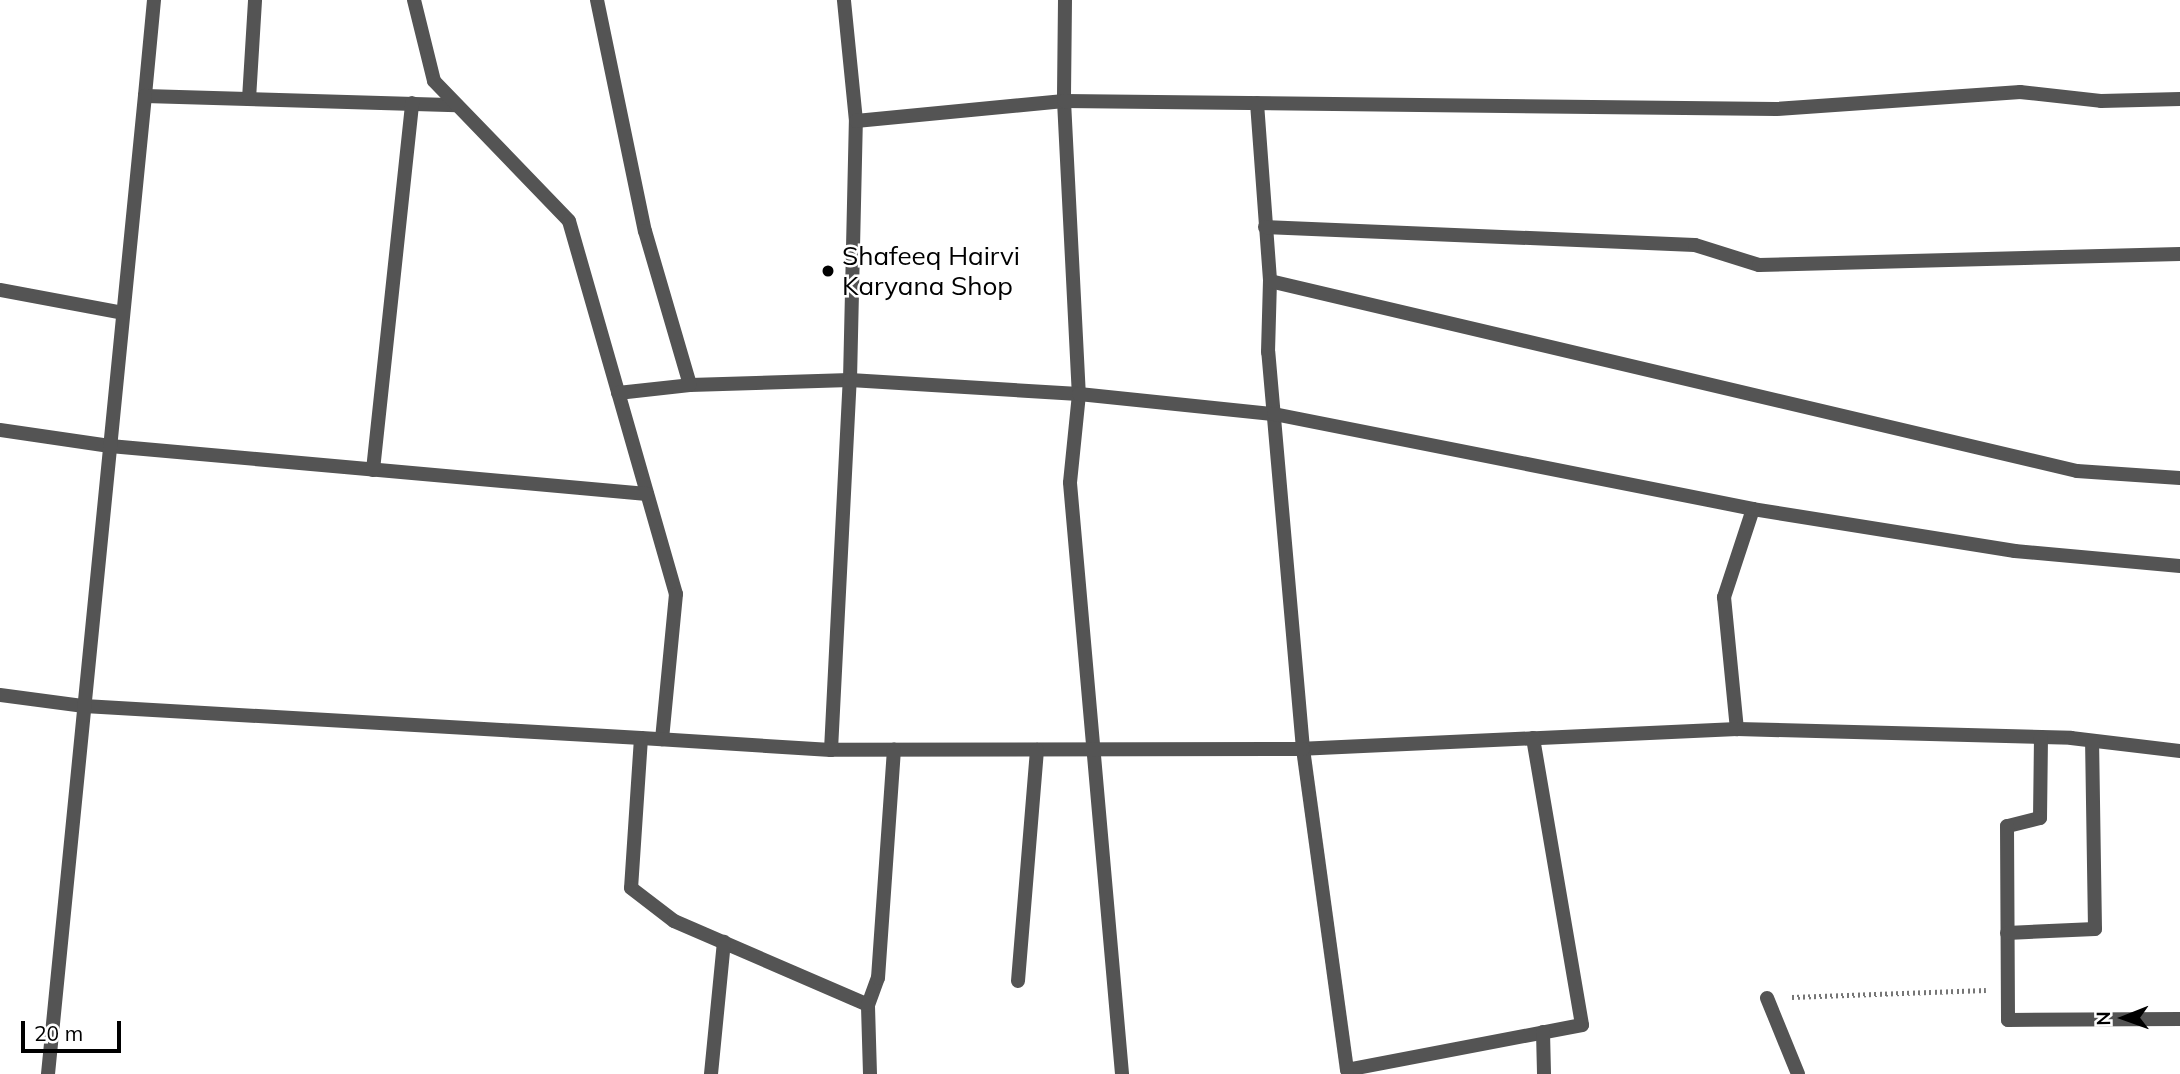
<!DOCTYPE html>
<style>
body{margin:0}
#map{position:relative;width:2180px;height:1074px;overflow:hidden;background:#fff;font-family:Mulish,sans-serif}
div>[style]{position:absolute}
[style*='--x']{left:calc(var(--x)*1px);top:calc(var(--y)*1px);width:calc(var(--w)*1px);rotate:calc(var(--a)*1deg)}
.path>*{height:4.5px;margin-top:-2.25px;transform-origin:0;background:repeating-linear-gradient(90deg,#767676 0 2px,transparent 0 5.5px)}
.minor>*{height:14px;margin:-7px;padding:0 7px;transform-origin:7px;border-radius:7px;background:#545454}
.dots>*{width:19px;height:19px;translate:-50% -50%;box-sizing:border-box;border:4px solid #fff;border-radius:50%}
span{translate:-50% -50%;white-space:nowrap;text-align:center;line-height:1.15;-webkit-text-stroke:5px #fff;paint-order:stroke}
.poi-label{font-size:26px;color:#000}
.left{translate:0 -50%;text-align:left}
.north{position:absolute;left:2089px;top:983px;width:70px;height:70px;-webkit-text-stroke:5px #fff;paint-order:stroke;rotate:269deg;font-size:19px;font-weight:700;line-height:28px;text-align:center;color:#000}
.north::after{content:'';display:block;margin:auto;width:24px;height:32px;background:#000;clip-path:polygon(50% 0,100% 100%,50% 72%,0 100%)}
.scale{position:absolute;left:21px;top:1021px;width:100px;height:32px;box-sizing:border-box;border:4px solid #000;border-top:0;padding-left:9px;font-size:21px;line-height:24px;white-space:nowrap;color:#000;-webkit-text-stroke:5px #fff;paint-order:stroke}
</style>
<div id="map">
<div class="path">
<div style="--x:1792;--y:997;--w:194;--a:-2.1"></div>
</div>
<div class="minor">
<div style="--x:154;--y:0;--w:96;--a:95.4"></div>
<div style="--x:145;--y:96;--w:312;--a:1.7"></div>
<div style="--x:414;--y:0;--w:83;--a:76.1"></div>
<div style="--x:434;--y:81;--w:194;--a:46"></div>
<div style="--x:569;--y:221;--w:388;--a:74"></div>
<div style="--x:676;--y:594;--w:146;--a:95.5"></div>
<div style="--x:597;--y:0;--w:236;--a:78.3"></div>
<div style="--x:645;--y:231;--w:160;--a:73.7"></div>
<div style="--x:690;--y:385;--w:160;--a:-1.8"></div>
<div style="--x:850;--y:380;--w:259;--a:-88.7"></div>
<div style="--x:856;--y:121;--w:122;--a:-95.7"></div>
<div style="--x:1065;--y:0;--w:101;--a:90.6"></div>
<div style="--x:1064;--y:101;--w:293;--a:87.1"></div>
<div style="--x:1079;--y:394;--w:89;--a:95.8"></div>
<div style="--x:1070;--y:483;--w:593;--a:84.97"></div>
<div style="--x:249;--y:99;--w:99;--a:-86.5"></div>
<div style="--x:1257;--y:103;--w:178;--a:85.8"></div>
<div style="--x:856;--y:121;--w:209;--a:-5.5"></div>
<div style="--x:1064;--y:101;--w:712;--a:0.64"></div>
<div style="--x:1776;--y:109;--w:245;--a:-4"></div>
<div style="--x:2020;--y:92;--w:81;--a:6.3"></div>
<div style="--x:2101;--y:101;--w:79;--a:-1.5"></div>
<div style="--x:1265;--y:227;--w:430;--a:2.4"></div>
<div style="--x:1695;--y:245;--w:67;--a:17.4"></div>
<div style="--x:1759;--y:265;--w:421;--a:-1.5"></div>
<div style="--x:0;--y:290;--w:125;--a:10.6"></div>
<div style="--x:618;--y:393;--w:72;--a:-6.3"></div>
<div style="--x:0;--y:430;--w:111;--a:8.3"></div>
<div style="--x:110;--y:446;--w:539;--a:5.11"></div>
<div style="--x:373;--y:470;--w:369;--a:-83.9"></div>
<div style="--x:2180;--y:566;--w:166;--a:-174.8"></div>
<div style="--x:2015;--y:551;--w:265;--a:-170.9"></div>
<div style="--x:1753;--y:509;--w:93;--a:108.2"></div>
<div style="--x:1724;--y:597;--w:133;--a:84.4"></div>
<div style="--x:1737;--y:729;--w:334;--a:1.5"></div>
<div style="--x:2071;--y:738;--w:110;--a:6.8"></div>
<div style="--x:0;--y:695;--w:85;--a:7.5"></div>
<div style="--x:84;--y:706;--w:558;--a:3.29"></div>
<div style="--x:1737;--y:729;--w:434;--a:177.4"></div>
<div style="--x:1303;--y:749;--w:399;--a:-95"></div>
<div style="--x:1268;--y:352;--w:71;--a:-88.4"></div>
<div style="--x:1270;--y:281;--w:829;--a:13.25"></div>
<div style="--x:2077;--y:471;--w:103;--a:3.9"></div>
<div style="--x:2041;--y:737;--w:81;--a:90.7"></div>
<div style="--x:2040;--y:818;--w:34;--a:166"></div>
<div style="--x:2007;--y:826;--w:194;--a:89.7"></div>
<div style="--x:2008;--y:1020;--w:172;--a:-0.3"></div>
<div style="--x:1533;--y:738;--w:291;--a:80.3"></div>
<div style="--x:1582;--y:1025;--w:239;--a:169.2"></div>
<div style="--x:1347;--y:1070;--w:324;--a:-97.8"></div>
<div style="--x:1303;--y:749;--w:472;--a:179.9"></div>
<div style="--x:831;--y:750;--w:370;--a:-87.1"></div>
<div style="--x:850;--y:380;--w:229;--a:3.5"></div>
<div style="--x:1079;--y:394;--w:196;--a:5.9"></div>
<div style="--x:1274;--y:414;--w:488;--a:11.2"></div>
<div style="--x:831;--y:750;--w:190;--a:-176.4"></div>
<div style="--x:641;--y:738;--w:150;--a:93.8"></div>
<div style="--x:631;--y:888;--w:54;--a:37.5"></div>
<div style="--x:674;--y:921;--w:211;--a:23.4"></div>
<div style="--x:2007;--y:933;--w:88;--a:-2.6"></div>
<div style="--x:2095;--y:929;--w:188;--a:-90.9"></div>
<div style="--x:1018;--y:981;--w:232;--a:-85.3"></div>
<div style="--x:1767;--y:998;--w:82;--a:67.8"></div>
<div style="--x:1543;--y:1032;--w:42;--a:88.6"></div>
<div style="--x:48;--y:1074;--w:983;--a:-84.34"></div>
<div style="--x:711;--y:1074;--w:133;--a:-84.4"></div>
<div style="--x:870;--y:1074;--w:69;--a:-91.7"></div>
<div style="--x:868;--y:1005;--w:29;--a:-70"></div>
<div style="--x:878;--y:978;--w:229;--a:-86"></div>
</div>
<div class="dots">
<div style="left:828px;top:271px;background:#000"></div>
</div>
<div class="poi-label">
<span class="left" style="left:842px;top:271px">Shafeeq Hairvi<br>Karyana Shop</span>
</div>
<div class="north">N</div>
<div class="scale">20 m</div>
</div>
